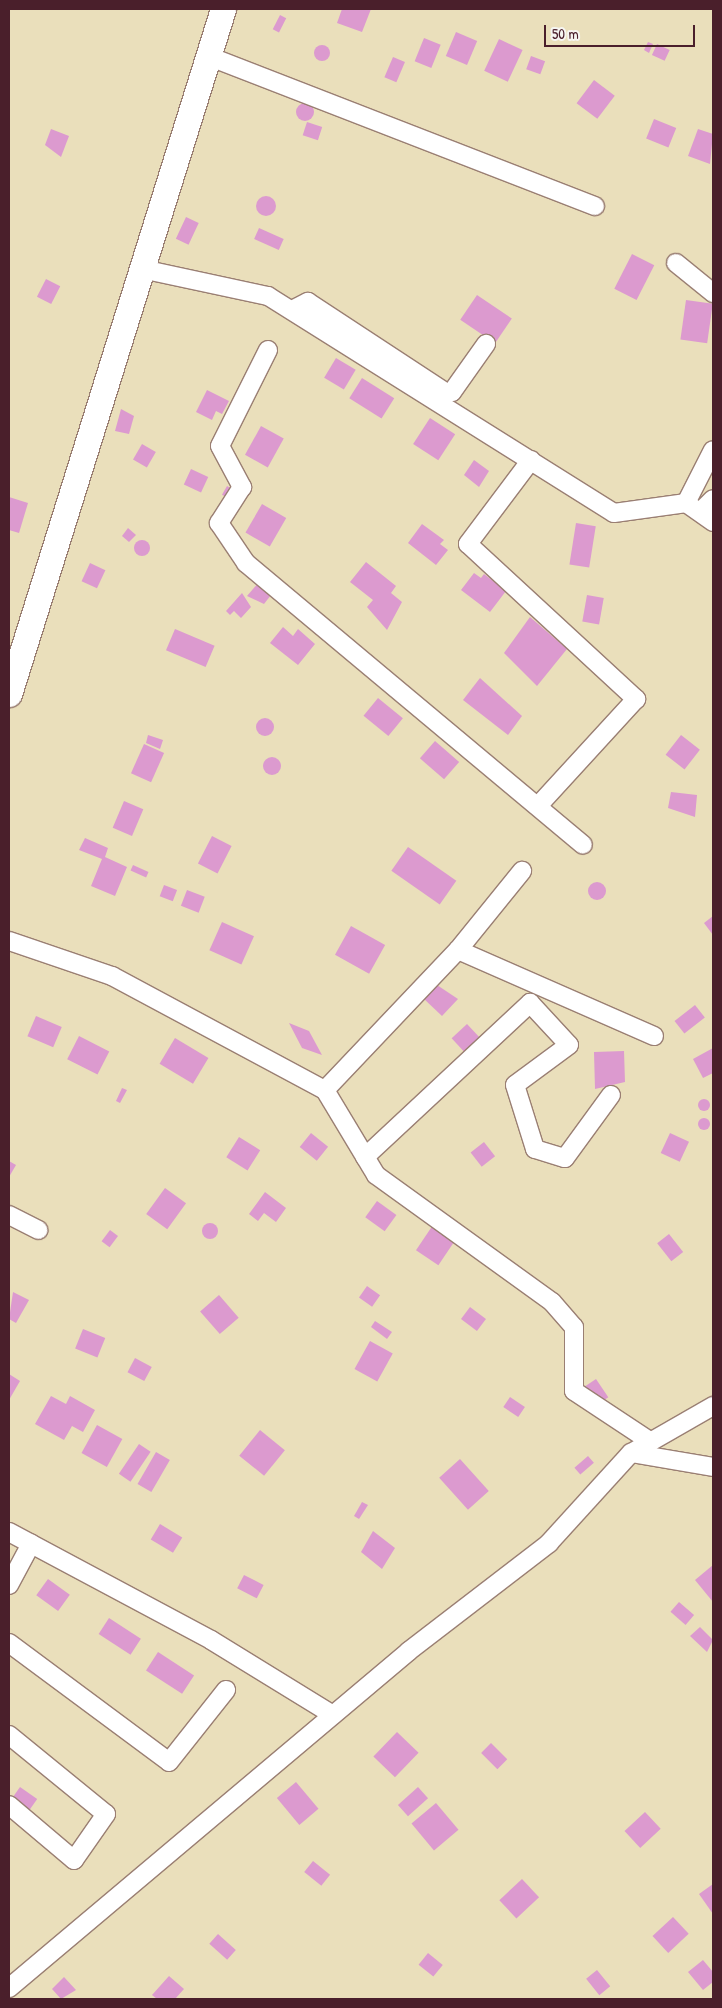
<!DOCTYPE html>
<style>
body{margin:0}
#map{position:relative;width:722px;height:2008px;overflow:hidden;background:#eadfbb;font-family:"Patrick Hand",sans-serif}
div>[style]{position:absolute}
[style*='--x']{left:calc(var(--x)*1px);top:calc(var(--y)*1px);width:calc(var(--w)*1px);rotate:calc(var(--a)*1deg)}
.building>*{inset:0;background:#dc9acf;transform-origin:0 0}
.round{border-radius:50%}
.roads{filter:drop-shadow(1px 0 #9a7f73) drop-shadow(-1px 0 #9a7f73) drop-shadow(0 1px #9a7f73) drop-shadow(0 -1px #9a7f73)}
.street>*{height:18px;margin:-9px;padding:0 9px;transform-origin:9px;border-radius:9px;background:#fff}
.secondary>*{height:25px;margin:-12.5px;padding:0 12.5px;transform-origin:12.5px;border-radius:12.5px;background:#fff}
span{translate:-50% -50%;white-space:nowrap;text-align:center;line-height:1.15;-webkit-text-stroke:4px #f6f6f2;paint-order:stroke}
.frame{position:absolute;inset:0;border:10px solid #4a1f2b;pointer-events:none}
.scale{position:absolute;left:544px;top:25px;width:151px;height:22px;box-sizing:border-box;border:2px solid #4a1f2b;border-top:0;padding-left:6px;font-size:15px;line-height:18px;white-space:nowrap;color:#4a1f2b;-webkit-text-stroke:4px #f6f6f2;paint-order:stroke}
</style>
<div id="map">
<div class="building">
<div style="clip-path:polygon(342px 9px,371px 9px,362px 32px,337px 23px)"></div>
<div style="left:280px;top:15px;width:7px;height:16px;rotate:27deg"></div>
<div style="left:456px;top:32px;width:23px;height:26px;rotate:23deg"></div>
<div style="left:424px;top:38px;width:18px;height:25px;rotate:22deg"></div>
<div style="left:499px;top:39px;width:26px;height:35px;rotate:25deg"></div>
<div style="clip-path:polygon(648px 42px,653px 44px,649px 53px,644px 50px)"></div>
<div style="left:657px;top:44px;width:14px;height:12px;rotate:25deg"></div>
<div class="round" style="left:314px;top:45px;width:16px;height:16px"></div>
<div style="left:531px;top:56px;width:15px;height:14px;rotate:20deg"></div>
<div style="left:393px;top:57px;width:13px;height:22px;rotate:23deg"></div>
<div style="left:594px;top:80px;width:26px;height:29px;rotate:37deg"></div>
<div class="round" style="left:296px;top:103px;width:18px;height:18px"></div>
<div style="left:654px;top:119px;width:24px;height:21px;rotate:22deg"></div>
<div style="left:307px;top:122px;width:16px;height:14px;rotate:18deg"></div>
<div style="clip-path:polygon(51px 129px,69px 136px,61px 157px,45px 145px)"></div>
<div style="clip-path:polygon(698px 129px,713px 134px,710px 164px,688px 156px)"></div>
<div class="round" style="left:256px;top:196px;width:20px;height:20px"></div>
<div style="left:186px;top:217px;width:14px;height:24px;rotate:25deg"></div>
<div style="left:259px;top:228px;width:27px;height:12px;rotate:24deg"></div>
<div style="left:632px;top:254px;width:25px;height:39px;rotate:27deg"></div>
<div style="left:46px;top:279px;width:16px;height:20px;rotate:27deg"></div>
<div style="left:477px;top:295px;width:42px;height:30px;rotate:34deg"></div>
<div style="left:686px;top:300px;width:27px;height:40px;rotate:8deg"></div>
<div style="left:336px;top:358px;width:23px;height:23px;rotate:31deg"></div>
<div style="left:362px;top:378px;width:38px;height:24px;rotate:32deg"></div>
<div style="clip-path:polygon(207px 390px,229px 401px,222px 414px,216px 411px,212px 420px,196px 412px)"></div>
<div style="clip-path:polygon(121px 409px,134px 416px,129px 434px,115px 431px)"></div>
<div style="left:430px;top:418px;width:30px;height:31px;rotate:33deg"></div>
<div style="left:261px;top:426px;width:26px;height:33px;rotate:29deg"></div>
<div style="left:142px;top:444px;width:16px;height:18px;rotate:30deg"></div>
<div style="clip-path:polygon(474px 460px,489px 471px,479px 487px,464px 475px)"></div>
<div style="left:191px;top:469px;width:19px;height:17px;rotate:25deg"></div>
<div style="left:227px;top:486px;width:8px;height:10px;rotate:30deg"></div>
<div style="clip-path:polygon(9px 497px,28px 503px,19px 533px,9px 530px)"></div>
<div style="left:262px;top:504px;width:28px;height:33px;rotate:30deg"></div>
<div style="left:576px;top:523px;width:20px;height:42px;rotate:9deg"></div>
<div style="clip-path:polygon(422px 524px,444px 540px,440px 544px,448px 550px,436px 565px,408px 543px)"></div>
<div style="clip-path:polygon(128px 528px,136px 535px,129px 542px,122px 536px)"></div>
<div class="round" style="left:134px;top:540px;width:16px;height:16px"></div>
<div style="clip-path:polygon(366px 562px,396px 586px,391px 593px,402px 602px,387px 630px,367px 607px,373px 600px,350px 582px)"></div>
<div style="left:90px;top:563px;width:17px;height:20px;rotate:25deg"></div>
<div style="clip-path:polygon(474px 573px,481px 578px,484px 574px,506px 591px,490px 612px,461px 590px)"></div>
<div style="clip-path:polygon(260px 581px,271px 595px,264px 604px,247px 596px)"></div>
<div style="clip-path:polygon(242px 593px,251px 607px,241px 618px,234px 611px,230px 615px,226px 611px)"></div>
<div style="left:587px;top:595px;width:17px;height:27px;rotate:10deg"></div>
<div style="clip-path:polygon(530px 617px,567px 649px,537px 686px,504px 653px)"></div>
<div style="clip-path:polygon(283px 627px,293px 636px,298px 629px,315px 644px,298px 665px,270px 643px)"></div>
<div style="left:175px;top:629px;width:43px;height:23px;rotate:23deg"></div>
<div style="clip-path:polygon(480px 678px,522px 716px,508px 735px,463px 700px)"></div>
<div style="left:378px;top:698px;width:32px;height:23px;rotate:39deg"></div>
<div class="round" style="left:256px;top:718px;width:18px;height:18px"></div>
<div style="clip-path:polygon(148px 735px,163px 740px,160px 749px,146px 743px)"></div>
<div style="left:681px;top:735px;width:24px;height:25px;rotate:38deg"></div>
<div style="left:435px;top:741px;width:32px;height:23px;rotate:41deg"></div>
<div style="left:144px;top:744px;width:22px;height:32px;rotate:24deg"></div>
<div class="round" style="left:263px;top:757px;width:18px;height:18px"></div>
<div style="clip-path:polygon(671px 792px,697px 795px,695px 817px,668px 808px)"></div>
<div style="left:124px;top:801px;width:21px;height:29px;rotate:23deg"></div>
<div style="left:212px;top:836px;width:22px;height:31px;rotate:27deg"></div>
<div style="clip-path:polygon(85px 838px,108px 848px,105px 857px,127px 867px,115px 896px,91px 886px,102px 859px,79px 850px)"></div>
<div style="left:408px;top:847px;width:59px;height:29px;rotate:35deg"></div>
<div style="left:133px;top:865px;width:17px;height:6px;rotate:24deg"></div>
<div class="round" style="left:588px;top:882px;width:18px;height:18px"></div>
<div style="left:164px;top:885px;width:14px;height:12px;rotate:21deg"></div>
<div style="left:187px;top:890px;width:19px;height:17px;rotate:21deg"></div>
<div style="clip-path:polygon(713px 916px,713px 935px,704px 923px)"></div>
<div style="left:222px;top:922px;width:35px;height:31px;rotate:24deg"></div>
<div style="left:351px;top:926px;width:39px;height:33px;rotate:29deg"></div>
<div style="clip-path:polygon(437px 985px,458px 999px,442px 1016px,423px 998px)"></div>
<div style="left:695px;top:1005px;width:16px;height:26px;rotate:52deg"></div>
<div style="left:36px;top:1016px;width:28px;height:22px;rotate:23deg"></div>
<div style="clip-path:polygon(289px 1023px,309px 1031px,322px 1055px,302px 1048px)"></div>
<div style="left:467px;top:1024px;width:23px;height:21px;rotate:47deg"></div>
<div style="left:79px;top:1036px;width:34px;height:26px;rotate:27deg"></div>
<div style="left:175px;top:1038px;width:39px;height:30px;rotate:31deg"></div>
<div style="clip-path:polygon(713px 1048px,713px 1073px,703px 1078px,693px 1059px)"></div>
<div style="clip-path:polygon(624px 1051px,625px 1082px,595px 1089px,594px 1052px)"></div>
<div style="clip-path:polygon(122px 1088px,127px 1090px,120px 1103px,116px 1101px)"></div>
<div class="round" style="left:698px;top:1099px;width:12px;height:12px"></div>
<div class="round" style="left:698px;top:1118px;width:12px;height:12px"></div>
<div style="left:311px;top:1133px;width:22px;height:18px;rotate:39deg"></div>
<div style="left:670px;top:1133px;width:21px;height:22px;rotate:25deg"></div>
<div style="left:239px;top:1137px;width:25px;height:24px;rotate:32deg"></div>
<div style="left:484px;top:1142px;width:18px;height:17px;rotate:52deg"></div>
<div style="clip-path:polygon(9px 1161px,16px 1165px,9px 1177px)"></div>
<div style="left:165px;top:1188px;width:26px;height:32px;rotate:36deg"></div>
<div style="clip-path:polygon(265px 1192px,286px 1208px,276px 1222px,264px 1213px,258px 1221px,249px 1214px)"></div>
<div style="left:377px;top:1201px;width:24px;height:20px;rotate:36deg"></div>
<div style="left:435px;top:1222px;width:27px;height:34px;rotate:34deg"></div>
<div class="round" style="left:202px;top:1223px;width:16px;height:16px"></div>
<div style="left:110px;top:1230px;width:10px;height:14px;rotate:37deg"></div>
<div style="left:669px;top:1234px;width:23px;height:15px;rotate:52deg"></div>
<div style="left:367px;top:1286px;width:16px;height:14px;rotate:35deg"></div>
<div style="clip-path:polygon(13px 1292px,29px 1300px,16px 1323px,9px 1319px)"></div>
<div style="left:219px;top:1295px;width:30px;height:25px;rotate:49deg"></div>
<div style="left:470px;top:1307px;width:20px;height:15px;rotate:37deg"></div>
<div style="clip-path:polygon(375px 1321px,392px 1332px,387px 1339px,371px 1327px)"></div>
<div style="left:83px;top:1329px;width:24px;height:21px;rotate:22deg"></div>
<div style="left:370px;top:1341px;width:26px;height:32px;rotate:29deg"></div>
<div style="left:135px;top:1358px;width:19px;height:16px;rotate:28deg"></div>
<div style="clip-path:polygon(9px 1374px,20px 1381px,9px 1400px)"></div>
<div style="left:596px;top:1379px;width:22px;height:14px;rotate:56deg"></div>
<div style="clip-path:polygon(51px 1396px,66px 1404px,70px 1396px,95px 1410px,83px 1432px,72px 1426px,64px 1440px,35px 1424px)"></div>
<div style="left:510px;top:1397px;width:18px;height:12px;rotate:34deg"></div>
<div style="left:97px;top:1425px;width:29px;height:32px;rotate:29deg"></div>
<div style="left:260px;top:1430px;width:32px;height:33px;rotate:39deg"></div>
<div style="left:139px;top:1444px;width:14px;height:36px;rotate:34deg"></div>
<div style="left:156px;top:1452px;width:16px;height:37px;rotate:30deg"></div>
<div style="left:588px;top:1456px;width:9px;height:18px;rotate:49deg"></div>
<div style="left:460px;top:1459px;width:43px;height:28px;rotate:48deg"></div>
<div style="clip-path:polygon(362px 1502px,368px 1505px,359px 1519px,354px 1516px)"></div>
<div style="left:160px;top:1524px;width:26px;height:18px;rotate:31deg"></div>
<div style="clip-path:polygon(373px 1531px,395px 1548px,382px 1569px,361px 1552px)"></div>
<div style="clip-path:polygon(713px 1565px,713px 1602px,695px 1580px)"></div>
<div style="left:244px;top:1575px;width:22px;height:15px;rotate:27deg"></div>
<div style="left:48px;top:1579px;width:27px;height:20px;rotate:36deg"></div>
<div style="left:679px;top:1602px;width:20px;height:13px;rotate:41deg"></div>
<div style="left:109px;top:1618px;width:38px;height:19px;rotate:33deg"></div>
<div style="clip-path:polygon(700px 1627px,713px 1640px,707px 1652px,690px 1636px)"></div>
<div style="left:158px;top:1652px;width:43px;height:22px;rotate:33deg"></div>
<div style="left:397px;top:1732px;width:30px;height:34px;rotate:44deg"></div>
<div style="left:491px;top:1743px;width:23px;height:14px;rotate:45deg"></div>
<div style="left:296px;top:1782px;width:35px;height:25px;rotate:50deg"></div>
<div style="left:20px;top:1787px;width:21px;height:19px;rotate:35deg"></div>
<div style="left:418px;top:1787px;width:15px;height:27px;rotate:48deg"></div>
<div style="left:436px;top:1803px;width:35px;height:32px;rotate:50deg"></div>
<div style="left:645px;top:1812px;width:23px;height:28px;rotate:47deg"></div>
<div style="left:313px;top:1861px;width:22px;height:14px;rotate:39deg"></div>
<div style="left:522px;top:1879px;width:25px;height:31px;rotate:47deg"></div>
<div style="clip-path:polygon(713px 1884px,713px 1914px,699px 1894px)"></div>
<div style="left:673px;top:1917px;width:23px;height:28px;rotate:47deg"></div>
<div style="left:218px;top:1934px;width:24px;height:13px;rotate:42deg"></div>
<div style="left:428px;top:1953px;width:19px;height:15px;rotate:39deg"></div>
<div style="clip-path:polygon(703px 1960px,713px 1972px,713px 1982px,703px 1990px,688px 1972px)"></div>
<div style="left:597px;top:1970px;width:21px;height:14px;rotate:51deg"></div>
<div style="clip-path:polygon(169px 1976px,184px 1989px,175px 1999px,157px 1999px,152px 1995px)"></div>
<div style="clip-path:polygon(64px 1977px,76px 1990px,61px 1999px,52px 1989px)"></div>
</div>
<div class="roads">
<div class="street">
<div style="--x:208;--y:56;--w:415;--a:21.2"></div>
<div style="--x:676;--y:263;--w:48;--a:39"></div>
<div style="--x:142;--y:269;--w:129;--a:12.1"></div>
<div style="--x:268;--y:296;--w:408;--a:32.1"></div>
<div style="--x:614;--y:513;--w:73;--a:-7.9"></div>
<div style="--x:686;--y:503;--w:33;--a:35"></div>
<div style="--x:292;--y:310;--w:18;--a:-27"></div>
<div style="--x:308;--y:302;--w:164;--a:33.3"></div>
<div style="--x:445;--y:392;--w:7;--a:0"></div>
<div style="--x:452;--y:392;--w:59;--a:-54.7"></div>
<div style="--x:268;--y:350;--w:107;--a:116.6"></div>
<div style="--x:220;--y:446;--w:47;--a:61.8"></div>
<div style="--x:242;--y:487;--w:43;--a:122.6"></div>
<div style="--x:219;--y:523;--w:48;--a:56"></div>
<div style="--x:246;--y:563;--w:439;--a:39.9"></div>
<div style="--x:531;--y:460;--w:105;--a:126.9"></div>
<div style="--x:468;--y:544;--w:229;--a:42.7"></div>
<div style="--x:636;--y:699;--w:145;--a:132.5"></div>
<div style="--x:686;--y:503;--w:59;--a:-63"></div>
<div style="--x:700;--y:512;--w:18;--a:-45"></div>
<div style="--x:9;--y:941;--w:109;--a:18.8"></div>
<div style="--x:112;--y:976;--w:242;--a:28.2"></div>
<div style="--x:325;--y:1090;--w:193;--a:-46.5"></div>
<div style="--x:458;--y:950;--w:102;--a:-51"></div>
<div style="--x:458;--y:950;--w:214;--a:23.7"></div>
<div style="--x:325;--y:1090;--w:99;--a:59"></div>
<div style="--x:376;--y:1175;--w:217;--a:35.8"></div>
<div style="--x:552;--y:1302;--w:33;--a:49"></div>
<div style="--x:574;--y:1327;--w:64;--a:90"></div>
<div style="--x:574;--y:1391;--w:92;--a:33.5"></div>
<div style="--x:365;--y:1157;--w:226;--a:-43"></div>
<div style="--x:530;--y:1003;--w:57;--a:47.1"></div>
<div style="--x:569;--y:1045;--w:67;--a:143.5"></div>
<div style="--x:515;--y:1085;--w:67;--a:72.6"></div>
<div style="--x:535;--y:1149;--w:31;--a:17"></div>
<div style="--x:565;--y:1158;--w:78;--a:-53.9"></div>
<div style="--x:9;--y:1215;--w:33;--a:27"></div>
<div style="--x:631;--y:1453;--w:83;--a:9.7"></div>
<div style="--x:9;--y:1532;--w:229;--a:28.1"></div>
<div style="--x:211;--y:1640;--w:143;--a:31.6"></div>
<div style="--x:9;--y:1585;--w:47;--a:-61.8"></div>
<div style="--x:9;--y:1643;--w:199;--a:36.6"></div>
<div style="--x:169;--y:1762;--w:92;--a:-51.6"></div>
<div style="--x:9;--y:1735;--w:125;--a:39.2"></div>
<div style="--x:106;--y:1814;--w:56;--a:124.8"></div>
<div style="--x:74;--y:1860;--w:85;--a:-139.8"></div>
<div style="--x:9;--y:1988;--w:523;--a:-40.11"></div>
<div style="--x:409;--y:1651;--w:177;--a:-37.6"></div>
<div style="--x:549;--y:1543;--w:122;--a:-47.7"></div>
<div style="--x:631;--y:1453;--w:95;--a:-29.8"></div>
</div>
<div class="secondary">
<div style="--x:9;--y:694;--w:718;--a:-72.65"></div>
</div>
</div>
<div class="frame"></div>
<div class="scale">50 m</div>
</div>
